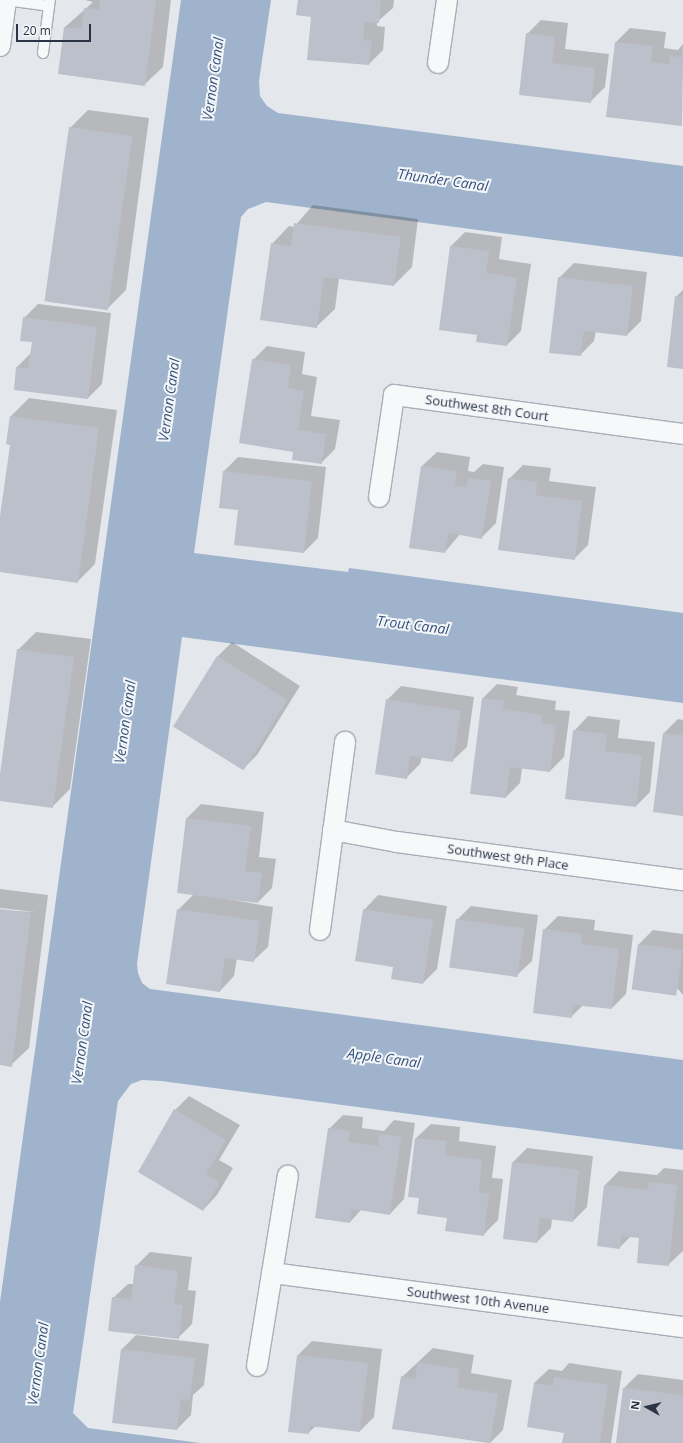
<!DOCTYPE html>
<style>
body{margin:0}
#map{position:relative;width:683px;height:1443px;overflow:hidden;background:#e4e7ec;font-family:"Open Sans",sans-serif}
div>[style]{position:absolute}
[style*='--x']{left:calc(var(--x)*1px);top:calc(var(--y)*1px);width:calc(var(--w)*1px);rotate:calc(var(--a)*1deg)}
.water>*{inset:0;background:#9fb4cc}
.shadow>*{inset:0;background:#0003}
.building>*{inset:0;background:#bbc0ca;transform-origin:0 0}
.roads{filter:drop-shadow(1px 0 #a9aeb7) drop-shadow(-1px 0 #a9aeb7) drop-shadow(0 1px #a9aeb7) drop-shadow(0 -1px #a9aeb7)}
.service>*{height:10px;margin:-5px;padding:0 5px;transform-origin:5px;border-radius:5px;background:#f7f8fa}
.minor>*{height:20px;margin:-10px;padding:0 10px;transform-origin:10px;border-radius:10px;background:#f7f8fa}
span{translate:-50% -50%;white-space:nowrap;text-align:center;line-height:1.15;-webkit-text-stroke:4px #f4f6f9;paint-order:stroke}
.street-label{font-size:13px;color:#2b3445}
.water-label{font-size:14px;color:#34527a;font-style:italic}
.north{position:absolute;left:627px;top:1387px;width:40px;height:40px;-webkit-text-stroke:3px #f4f6f9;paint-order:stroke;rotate:278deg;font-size:11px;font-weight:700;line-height:16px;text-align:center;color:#2b3445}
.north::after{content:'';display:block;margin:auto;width:14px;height:18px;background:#2b3445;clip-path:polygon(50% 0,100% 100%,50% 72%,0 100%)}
.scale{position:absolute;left:16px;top:24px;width:75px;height:18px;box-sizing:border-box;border:2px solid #2b3445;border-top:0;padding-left:5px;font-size:12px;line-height:14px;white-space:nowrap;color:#2b3445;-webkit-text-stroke:3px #f4f6f9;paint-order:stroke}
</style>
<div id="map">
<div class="water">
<div style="clip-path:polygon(181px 0,271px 0,259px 81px,260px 96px,267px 106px,278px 113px,683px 166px,683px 257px,266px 202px,248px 209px,241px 217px,239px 230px,194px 553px,348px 572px,349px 568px,683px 613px,683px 703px,182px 637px,137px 964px,138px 973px,142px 983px,150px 989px,683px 1060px,683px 1150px,161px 1081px,142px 1080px,131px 1084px,118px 1101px,73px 1413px,88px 1428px,200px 1443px,0 1443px,0 1302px)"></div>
</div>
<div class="shadow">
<div style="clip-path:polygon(85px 0,171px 0,163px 67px,145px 84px,59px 73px,65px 27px,93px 2px)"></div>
<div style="clip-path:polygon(299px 0,394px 0,393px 8px,377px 22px,377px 26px,385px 27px,383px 50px,369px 64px,312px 16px)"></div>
<div style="clip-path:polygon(541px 20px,568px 23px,565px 49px,609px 54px,605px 87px,591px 101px,520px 94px,527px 34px)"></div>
<div style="clip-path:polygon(630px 28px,666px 32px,664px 48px,678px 50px,683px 44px,681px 125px,616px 42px)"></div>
<div style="clip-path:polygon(88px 110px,149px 118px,126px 290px,108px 308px,70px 128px)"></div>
<div style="clip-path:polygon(313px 205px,418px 219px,412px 267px,394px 285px,339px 278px,335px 309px,317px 326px,272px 244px,289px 226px,294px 227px)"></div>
<div style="clip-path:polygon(465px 232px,502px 237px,499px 259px,531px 264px,521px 331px,507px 345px,478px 334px,451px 246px)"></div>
<div style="clip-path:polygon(574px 263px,647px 272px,641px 321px,627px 335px,596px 331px,594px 341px,580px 355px,559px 278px)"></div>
<div style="clip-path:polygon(683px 290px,683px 368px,676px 297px)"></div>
<div style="clip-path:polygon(38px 304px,111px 313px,102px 384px,88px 398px,15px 389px,17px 367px,31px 353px,33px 342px,24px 318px)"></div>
<div style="clip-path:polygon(267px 346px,305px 352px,302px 374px,317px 377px,311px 416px,340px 420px,335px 449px,321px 463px,295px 451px,253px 360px)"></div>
<div style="clip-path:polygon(29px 398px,117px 410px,95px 564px,77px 582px,0 571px,0 523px,11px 444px,8px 443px,11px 416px)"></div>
<div style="clip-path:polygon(437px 452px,470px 457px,468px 471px,474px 472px,483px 464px,504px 467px,496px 523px,482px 537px,460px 534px,445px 552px,422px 466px)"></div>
<div style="clip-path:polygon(238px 457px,326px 467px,318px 538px,304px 552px,239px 509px,220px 507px,224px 471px)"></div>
<div style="clip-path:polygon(523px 465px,551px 468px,549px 481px,596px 487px,588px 545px,574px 559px,509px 479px)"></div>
<div style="clip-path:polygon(36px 632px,91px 639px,70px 789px,52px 807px,0 800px,0 781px,18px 650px)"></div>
<div style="clip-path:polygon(232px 642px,300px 686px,257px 755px,243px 769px,174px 726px,218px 656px)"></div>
<div style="clip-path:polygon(497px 684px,518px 687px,516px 695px,556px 701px,555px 710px,570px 711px,564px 757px,550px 771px,522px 768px,520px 783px,506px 797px,483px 698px)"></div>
<div style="clip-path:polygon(401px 686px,474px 697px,467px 747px,452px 761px,422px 757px,420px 764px,406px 778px,387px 700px)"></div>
<div style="clip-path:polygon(588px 716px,620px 720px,618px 738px,655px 742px,650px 792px,636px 806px,574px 731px)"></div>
<div style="clip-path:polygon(678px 719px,683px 720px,683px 815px,654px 811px,664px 733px)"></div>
<div style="clip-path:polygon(201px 804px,264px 812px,259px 857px,276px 859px,272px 888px,258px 902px,205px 895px,273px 907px,268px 947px,253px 961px,237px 958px,234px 976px,220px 991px,178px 910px,194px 894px,187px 818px)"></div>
<div style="clip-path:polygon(0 889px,48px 895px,29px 1048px,11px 1065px,0 1064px,0 910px,36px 912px,0 908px)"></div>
<div style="clip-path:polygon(378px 895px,447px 906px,437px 969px,423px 983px,394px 966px,364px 910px)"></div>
<div style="clip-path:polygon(471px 906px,538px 915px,532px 961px,517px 975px,457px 920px)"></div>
<div style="clip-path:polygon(558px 916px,595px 920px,594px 930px,633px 935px,626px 994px,612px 1008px,583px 1005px,571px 1017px,544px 930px)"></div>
<div style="clip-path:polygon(653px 930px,683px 934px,683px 995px,639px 944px)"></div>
<div style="clip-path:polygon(189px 1096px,240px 1125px,219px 1160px,233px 1168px,217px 1195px,203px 1210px,175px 1110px)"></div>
<div style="clip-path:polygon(343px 1115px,363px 1117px,362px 1128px,384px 1131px,394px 1120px,415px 1123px,404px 1199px,390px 1214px,362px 1209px,350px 1222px,329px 1129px)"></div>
<div style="clip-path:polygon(431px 1124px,460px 1127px,459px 1141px,496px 1146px,492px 1178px,503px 1179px,498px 1220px,483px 1235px,448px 1217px,420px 1197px,409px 1196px,416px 1138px)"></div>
<div style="clip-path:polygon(527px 1148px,593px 1156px,587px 1207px,573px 1221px,552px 1219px,551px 1228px,537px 1242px,513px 1162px)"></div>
<div style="clip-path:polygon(664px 1168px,683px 1170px,683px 1251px,668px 1265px,640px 1237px,631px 1236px,619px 1248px,605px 1185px,619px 1171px,657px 1175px)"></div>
<div style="clip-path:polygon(150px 1252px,192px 1257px,188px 1290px,196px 1291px,192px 1324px,178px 1338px,113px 1298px,128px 1284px,134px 1284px,136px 1266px)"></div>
<div style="clip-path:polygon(136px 1335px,209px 1344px,204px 1385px,193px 1395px,191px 1415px,177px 1429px,122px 1349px)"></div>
<div style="clip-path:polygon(312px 1341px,382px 1349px,374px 1417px,360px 1431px,316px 1426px,308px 1433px,298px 1355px)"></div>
<div style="clip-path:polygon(433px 1348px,474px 1355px,471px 1373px,512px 1380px,503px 1430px,490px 1443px,393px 1428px,402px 1377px)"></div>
<div style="clip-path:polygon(569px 1363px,622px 1371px,611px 1443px,563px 1443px,565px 1432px,534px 1383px,549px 1369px,562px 1371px)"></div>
<div style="clip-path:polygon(638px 1374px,683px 1380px,683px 1443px,617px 1443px,624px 1388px)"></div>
</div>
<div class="building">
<div style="clip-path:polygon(100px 0,156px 0,145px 86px,58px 74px,64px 27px,82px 29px,84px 8px,99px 10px)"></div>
<div style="clip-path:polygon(298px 0,381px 0,379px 23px,365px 22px,363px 40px,372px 41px,369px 65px,307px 60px,311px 17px,296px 15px)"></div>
<div style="clip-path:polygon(526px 33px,555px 37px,552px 63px,595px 68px,591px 103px,519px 95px)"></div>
<div style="clip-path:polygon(615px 42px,653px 46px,651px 62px,669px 64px,670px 56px,683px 57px,682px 126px,606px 117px)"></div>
<div style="left:69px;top:127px;width:64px;height:176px;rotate:8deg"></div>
<div style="clip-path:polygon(294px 223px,401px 237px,394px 286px,324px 277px,317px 328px,260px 320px,271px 243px,291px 246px)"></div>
<div style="clip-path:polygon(450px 246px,489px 251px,486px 273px,517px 278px,507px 346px,476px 342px,477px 335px,439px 330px)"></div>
<div style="clip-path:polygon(558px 277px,633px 286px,627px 336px,584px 331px,581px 356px,549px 353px)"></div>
<div style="clip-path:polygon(675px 296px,683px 297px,683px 369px,667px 367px)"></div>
<div style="clip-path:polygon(23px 317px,97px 327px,88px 399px,14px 390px,16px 367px,28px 368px,32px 342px,20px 341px)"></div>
<div style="clip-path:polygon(252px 359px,291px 365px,288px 388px,304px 391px,298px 430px,326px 434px,322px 464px,292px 460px,293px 452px,239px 443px)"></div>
<div style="clip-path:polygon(10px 416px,99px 428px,78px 583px,0 572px,0 516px,10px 445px,6px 444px)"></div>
<div style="clip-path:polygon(421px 466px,457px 471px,455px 485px,466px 487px,468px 478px,491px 481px,482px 539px,449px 533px,445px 553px,409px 548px)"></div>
<div style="clip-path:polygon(223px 471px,312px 481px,304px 553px,234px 545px,238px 510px,219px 508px)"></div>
<div style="clip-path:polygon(508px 478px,537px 482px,536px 495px,582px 501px,575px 560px,498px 550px)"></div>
<div style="clip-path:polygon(17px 649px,74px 657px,53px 808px,0 801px,0 774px)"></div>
<div style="left:217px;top:656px;width:83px;height:83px;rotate:32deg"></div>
<div style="clip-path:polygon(482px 698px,504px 701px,503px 709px,542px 715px,541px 723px,556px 725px,550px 772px,510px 767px,506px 798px,470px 794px)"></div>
<div style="clip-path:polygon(386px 699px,461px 711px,453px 762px,410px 756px,407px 779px,375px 774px)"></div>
<div style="clip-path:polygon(573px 730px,607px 734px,605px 751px,642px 755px,636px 807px,565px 799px)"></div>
<div style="clip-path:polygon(663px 733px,683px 735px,683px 816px,653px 812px)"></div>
<div style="clip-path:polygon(186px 818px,251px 826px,245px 871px,262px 873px,258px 903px,177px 893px)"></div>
<div style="clip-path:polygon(0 909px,31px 913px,12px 1067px,0 1065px)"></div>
<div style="clip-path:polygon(177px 909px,260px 921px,254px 962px,225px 958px,220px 992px,166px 984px)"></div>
<div style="clip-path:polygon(363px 909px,433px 920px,423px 984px,391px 979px,393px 967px,355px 961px)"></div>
<div style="left:456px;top:919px;width:69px;height:49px;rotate:8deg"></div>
<div style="clip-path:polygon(543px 929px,582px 934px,581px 944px,619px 949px,612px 1009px,573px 1005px,572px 1018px,533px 1013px)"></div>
<div style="left:638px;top:944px;width:45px;height:46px;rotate:8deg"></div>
<div style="clip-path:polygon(174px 1109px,226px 1140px,206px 1174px,220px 1182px,203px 1211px,138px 1172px)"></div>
<div style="clip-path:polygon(328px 1128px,350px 1131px,348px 1142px,378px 1146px,379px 1134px,401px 1137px,390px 1215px,352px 1209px,350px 1223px,315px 1218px)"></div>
<div style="clip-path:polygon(415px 1138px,447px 1141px,445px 1155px,482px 1160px,479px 1192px,489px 1193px,484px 1236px,445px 1231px,447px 1218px,417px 1214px,419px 1198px,408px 1197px)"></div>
<div style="clip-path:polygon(512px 1162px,579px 1170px,573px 1222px,540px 1218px,537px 1243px,503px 1239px)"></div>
<div style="clip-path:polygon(649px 1182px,677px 1185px,669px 1266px,637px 1263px,639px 1238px,621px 1236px,620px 1249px,597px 1246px,604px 1185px,648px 1190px)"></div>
<div style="clip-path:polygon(135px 1265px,178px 1271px,174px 1304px,183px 1305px,179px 1339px,108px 1331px,112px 1297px,131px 1300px)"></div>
<div style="clip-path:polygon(121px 1349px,195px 1358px,190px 1400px,181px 1399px,177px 1430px,112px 1423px)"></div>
<div style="clip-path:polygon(297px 1355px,368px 1363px,360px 1432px,310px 1426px,309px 1434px,288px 1432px)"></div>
<div style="clip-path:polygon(418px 1362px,460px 1369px,457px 1387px,498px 1394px,490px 1443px,392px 1429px,401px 1376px,415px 1379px)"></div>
<div style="clip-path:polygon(554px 1377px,608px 1385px,600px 1443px,562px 1443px,564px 1433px,527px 1427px,534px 1383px,553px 1386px)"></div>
<div style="clip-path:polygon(623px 1388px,683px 1395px,683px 1443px,616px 1443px)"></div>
</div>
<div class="roads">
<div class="service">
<div style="--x:6;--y:0;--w:43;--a:7.9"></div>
<div style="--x:49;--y:6;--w:6;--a:-81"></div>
<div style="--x:43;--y:53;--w:47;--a:-82.7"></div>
</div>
<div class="minor">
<div style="--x:0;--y:46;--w:46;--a:-82.6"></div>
<div style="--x:438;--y:63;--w:64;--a:-81.9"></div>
<div style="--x:379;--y:497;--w:103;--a:-81.6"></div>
<div style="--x:394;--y:395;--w:292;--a:7.7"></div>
<div style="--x:333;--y:830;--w:65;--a:10.6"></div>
<div style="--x:397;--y:842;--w:289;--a:7.6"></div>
<div style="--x:320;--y:930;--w:190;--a:-82.4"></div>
<div style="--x:272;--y:1273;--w:415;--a:7.5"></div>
<div style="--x:257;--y:1366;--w:193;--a:-80.8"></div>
</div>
</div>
<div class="street-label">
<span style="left:487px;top:408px;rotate:8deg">Southwest 8th Court</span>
<span style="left:508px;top:857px;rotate:8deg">Southwest 9th Place</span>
<span style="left:478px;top:1300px;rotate:7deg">Southwest 10th Avenue</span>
</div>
<div class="water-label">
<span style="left:213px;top:79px;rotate:-82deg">Vernon Canal</span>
<span style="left:443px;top:180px;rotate:8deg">Thunder Canal</span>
<span style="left:169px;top:400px;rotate:-82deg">Vernon Canal</span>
<span style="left:413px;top:625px;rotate:7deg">Trout Canal</span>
<span style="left:125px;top:722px;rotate:-82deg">Vernon Canal</span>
<span style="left:82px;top:1043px;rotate:-82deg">Vernon Canal</span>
<span style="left:384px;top:1058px;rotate:8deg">Apple Canal</span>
<span style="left:38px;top:1364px;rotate:-82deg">Vernon Canal</span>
</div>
<div class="north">N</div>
<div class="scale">20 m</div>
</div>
